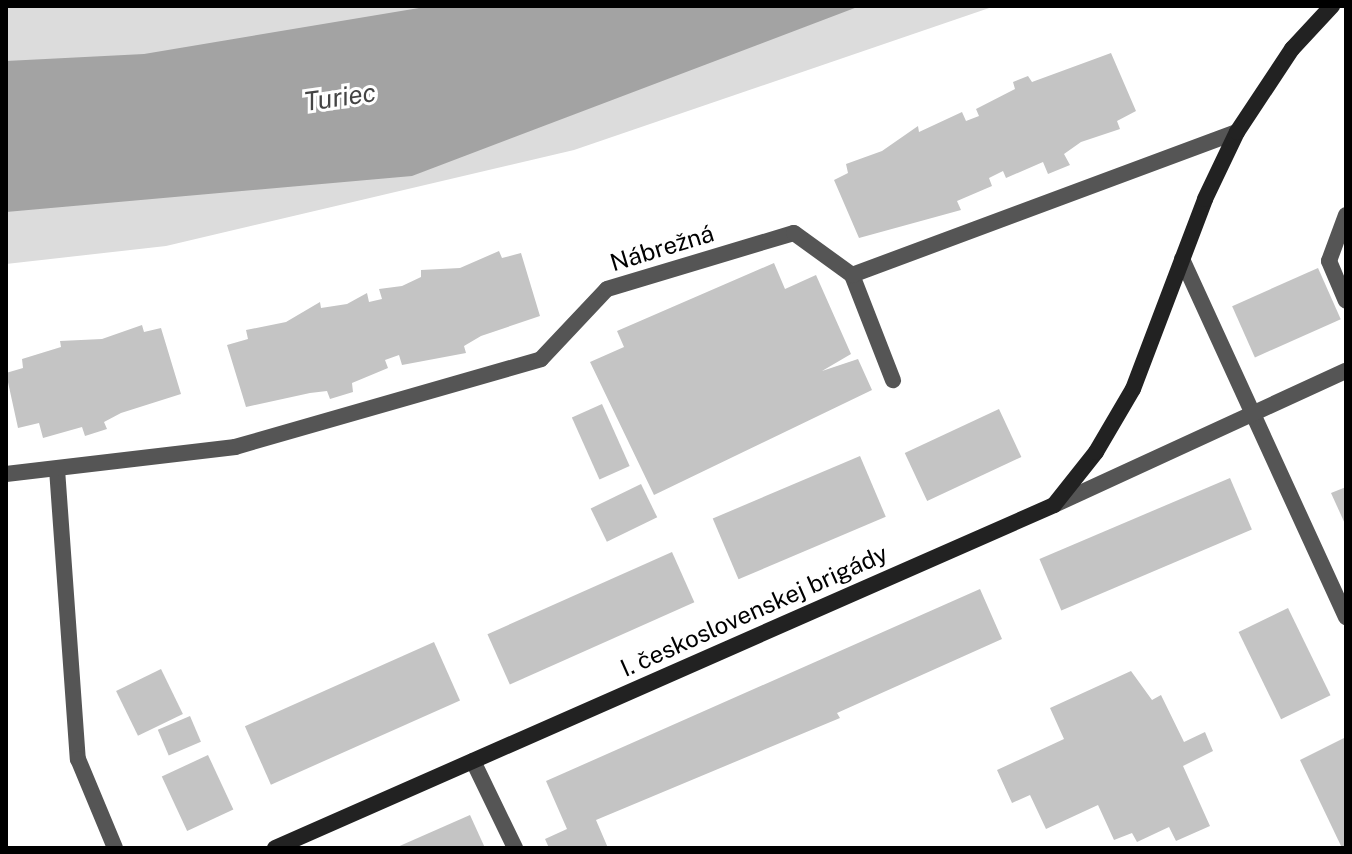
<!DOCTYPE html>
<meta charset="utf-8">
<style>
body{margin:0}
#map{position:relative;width:1352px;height:854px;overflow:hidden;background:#fff;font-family:"Public Sans",sans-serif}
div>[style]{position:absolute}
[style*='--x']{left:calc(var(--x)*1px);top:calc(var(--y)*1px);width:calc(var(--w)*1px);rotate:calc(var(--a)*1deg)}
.green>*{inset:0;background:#dcdcdc}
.water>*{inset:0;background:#a3a3a3}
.building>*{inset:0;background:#c4c4c4;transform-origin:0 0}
.lane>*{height:16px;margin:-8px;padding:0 8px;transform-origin:8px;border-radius:8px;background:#555}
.street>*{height:16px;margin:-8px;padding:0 8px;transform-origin:8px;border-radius:8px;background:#555}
.secondary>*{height:16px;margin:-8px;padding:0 8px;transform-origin:8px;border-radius:8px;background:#222}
span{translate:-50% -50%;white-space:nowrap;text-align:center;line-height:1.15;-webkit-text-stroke:6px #fff;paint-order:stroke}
.street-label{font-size:24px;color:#000}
.water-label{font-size:26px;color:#444;font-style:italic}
.frame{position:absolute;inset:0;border:8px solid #000;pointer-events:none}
</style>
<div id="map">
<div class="green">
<div style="clip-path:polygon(6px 6px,995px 6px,574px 150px,166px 246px,6px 264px)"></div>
</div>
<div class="water">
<div style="clip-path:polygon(431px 6px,860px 6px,412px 176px,6px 212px,6px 61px,144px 54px)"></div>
</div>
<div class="building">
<div style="clip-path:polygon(1111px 53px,1136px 111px,1117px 121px,1120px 129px,1081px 142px,1064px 154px,1070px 165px,1048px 174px,1043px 162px,1006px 178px,1003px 171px,989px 178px,992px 186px,957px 201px,961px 210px,859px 238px,834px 180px,848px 173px,846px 164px,882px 151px,918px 126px,919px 132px,962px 112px,966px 121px,979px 116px,976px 109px,1015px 89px,1013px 82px,1028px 76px,1032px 82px)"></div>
<div style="clip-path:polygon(499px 251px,502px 258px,521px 253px,540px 316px,481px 336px,464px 346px,466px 353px,402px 365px,399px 355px,385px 360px,388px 368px,352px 383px,353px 392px,330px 399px,327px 391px,310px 393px,246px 407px,227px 345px,248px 339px,246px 330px,286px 322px,320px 302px,321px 308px,347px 304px,367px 293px,369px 302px,382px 299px,379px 289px,402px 286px,421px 277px,421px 270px,460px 268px)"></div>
<div style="clip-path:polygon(774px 263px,785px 289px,816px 275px,851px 354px,822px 371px,858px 359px,872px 390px,654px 495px,590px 362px,624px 347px,617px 331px)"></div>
<div style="left:1318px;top:268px;width:56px;height:94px;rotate:66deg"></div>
<div style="clip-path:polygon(142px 325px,144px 332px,161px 328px,181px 394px,121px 413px,104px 422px,107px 429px,85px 436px,82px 427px,43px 438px,39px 423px,18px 428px,6px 373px,23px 368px,22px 359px,61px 347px,60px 341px,102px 339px)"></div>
<div style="left:602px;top:404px;width:68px;height:33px;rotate:66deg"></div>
<div style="left:999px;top:409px;width:53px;height:104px;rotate:65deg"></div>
<div style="left:860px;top:456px;width:66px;height:160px;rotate:67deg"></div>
<div style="left:1230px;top:478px;width:56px;height:207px;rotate:67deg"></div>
<div style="left:641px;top:484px;width:37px;height:56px;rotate:64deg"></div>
<div style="clip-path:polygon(1346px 487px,1346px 526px,1331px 493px)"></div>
<div style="left:672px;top:552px;width:55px;height:202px;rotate:66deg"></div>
<div style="clip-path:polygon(980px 589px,1002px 639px,837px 713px,840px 718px,596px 820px,608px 848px,549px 848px,545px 839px,567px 829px,546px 781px)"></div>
<div style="left:1288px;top:608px;width:97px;height:55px;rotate:64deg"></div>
<div style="left:434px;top:642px;width:64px;height:207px;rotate:66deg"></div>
<div style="left:161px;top:669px;width:50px;height:50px;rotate:64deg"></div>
<div style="clip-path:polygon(1131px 671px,1152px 700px,1161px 695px,1184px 742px,1205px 732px,1213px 751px,1183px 766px,1210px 826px,1176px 841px,1169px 827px,1137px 842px,1132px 833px,1114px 840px,1098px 805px,1046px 829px,1030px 795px,1012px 803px,997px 770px,1064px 739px,1050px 708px)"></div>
<div style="left:190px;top:716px;width:28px;height:35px;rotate:67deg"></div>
<div style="clip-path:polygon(1346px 737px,1346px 846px,1342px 848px,1300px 760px)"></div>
<div style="left:208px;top:755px;width:60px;height:51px;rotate:65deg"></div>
<div style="clip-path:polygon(470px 815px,485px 848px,395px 848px)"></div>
</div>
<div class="lane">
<div style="--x:1346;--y:215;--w:49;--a:110.3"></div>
<div style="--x:1329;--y:261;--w:43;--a:67"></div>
<div style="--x:852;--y:275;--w:113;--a:68.7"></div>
</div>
<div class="street">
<div style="--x:1182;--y:259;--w:394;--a:65.4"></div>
<div style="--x:57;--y:469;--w:291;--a:85.9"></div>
<div style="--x:78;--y:759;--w:96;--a:67.4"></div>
<div style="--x:6;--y:474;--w:231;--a:-6.7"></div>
<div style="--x:235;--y:447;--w:318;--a:-16"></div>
<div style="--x:541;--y:359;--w:96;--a:-46.7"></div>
<div style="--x:607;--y:289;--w:195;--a:-16.7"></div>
<div style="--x:794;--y:233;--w:72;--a:35.9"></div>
<div style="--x:852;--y:275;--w:411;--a:-20.4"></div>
<div style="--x:1054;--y:505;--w:321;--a:-24.7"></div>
<div style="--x:473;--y:761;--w:97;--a:64.2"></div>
</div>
<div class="secondary">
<div style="--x:275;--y:848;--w:851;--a:-23.76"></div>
<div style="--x:1054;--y:505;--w:68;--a:-51.6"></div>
<div style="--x:1096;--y:452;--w:73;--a:-59.6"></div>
<div style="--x:1133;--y:389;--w:203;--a:-69.2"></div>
<div style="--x:1205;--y:199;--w:74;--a:-64.5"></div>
<div style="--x:1237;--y:132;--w:100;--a:-56.5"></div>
<div style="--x:1292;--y:49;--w:59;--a:-47.1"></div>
</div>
<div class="street-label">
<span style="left:662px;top:248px;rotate:-17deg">Nábrežná</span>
<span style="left:754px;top:611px;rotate:-24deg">I. československej brigády</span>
</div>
<div class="water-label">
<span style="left:340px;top:97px;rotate:-8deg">Turiec</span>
</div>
<div class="frame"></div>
</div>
